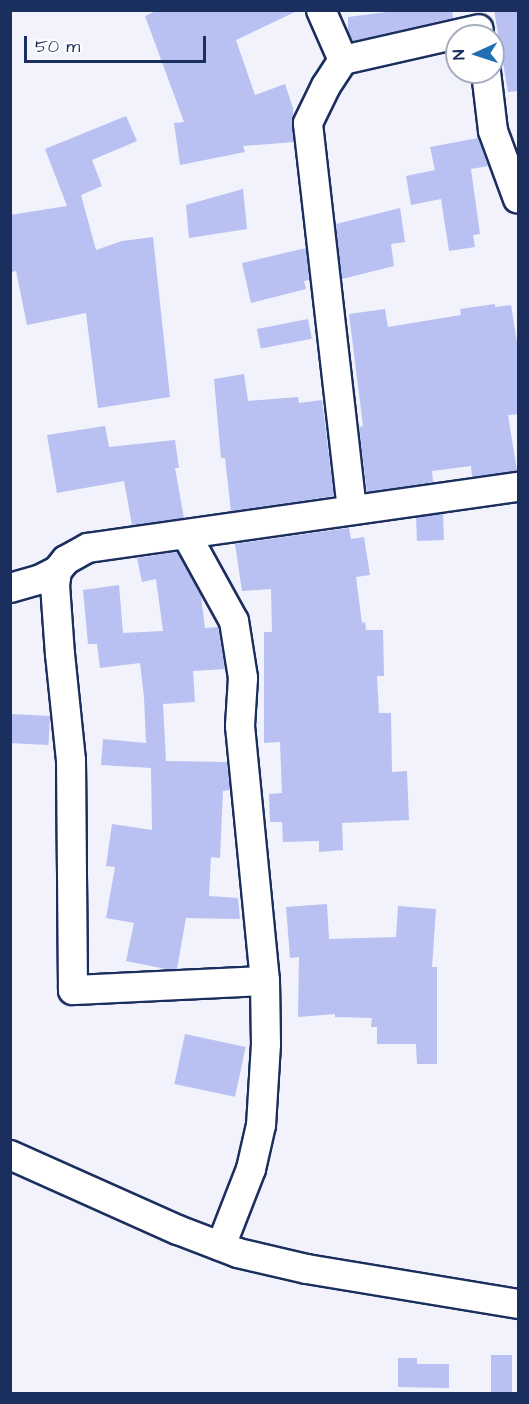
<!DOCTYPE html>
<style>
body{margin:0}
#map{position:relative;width:529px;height:1404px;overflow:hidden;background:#f1f2fc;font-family:"Architects Daughter",sans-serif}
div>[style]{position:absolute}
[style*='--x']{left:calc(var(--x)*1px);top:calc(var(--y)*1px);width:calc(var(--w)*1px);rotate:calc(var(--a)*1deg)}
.building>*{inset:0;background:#b9c0f2;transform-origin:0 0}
.roads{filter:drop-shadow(2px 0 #1b2f5e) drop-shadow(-2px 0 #1b2f5e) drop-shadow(0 2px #1b2f5e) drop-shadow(0 -2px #1b2f5e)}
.minor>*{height:28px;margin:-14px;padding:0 14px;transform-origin:14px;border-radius:14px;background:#fff}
span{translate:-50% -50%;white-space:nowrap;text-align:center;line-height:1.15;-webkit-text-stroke:4.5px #fff;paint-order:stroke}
.frame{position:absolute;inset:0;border:12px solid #1b2f5e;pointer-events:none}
.north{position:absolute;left:445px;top:24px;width:60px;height:60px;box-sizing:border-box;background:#fff;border:2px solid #a4acbf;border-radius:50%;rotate:267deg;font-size:16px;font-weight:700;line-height:24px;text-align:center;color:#1b2f5e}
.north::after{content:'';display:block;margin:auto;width:21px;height:27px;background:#1f6fb2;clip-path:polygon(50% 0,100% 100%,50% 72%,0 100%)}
.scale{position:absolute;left:24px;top:36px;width:182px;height:27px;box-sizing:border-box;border:3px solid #1b2f5e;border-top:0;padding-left:8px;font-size:18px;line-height:21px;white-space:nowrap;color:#1b2f5e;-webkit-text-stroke:4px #fff;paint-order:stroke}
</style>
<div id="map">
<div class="building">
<div style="clip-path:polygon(158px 10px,299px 10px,236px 40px,255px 95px,285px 84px,293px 108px,294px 142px,243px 146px,245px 152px,180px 165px,174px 123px,184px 122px,145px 16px)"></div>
<div style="clip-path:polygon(402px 10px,452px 10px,453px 18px,353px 41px,348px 31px,348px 17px)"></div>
<div style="clip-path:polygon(494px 10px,519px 10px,519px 91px,508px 92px)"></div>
<div style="clip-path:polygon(126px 116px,137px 141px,92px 160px,102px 186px,81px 195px,96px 250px,122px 241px,153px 237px,170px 397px,98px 408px,86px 313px,27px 325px,16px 271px,12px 272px,10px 260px,10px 215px,67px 206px,45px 149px)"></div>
<div style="clip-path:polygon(478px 138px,488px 166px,471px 169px,480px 234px,473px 235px,475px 247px,449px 251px,441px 199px,411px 205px,406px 176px,435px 170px,430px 147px)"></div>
<div style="clip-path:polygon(243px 189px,247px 229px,189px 238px,186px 205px)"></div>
<div style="clip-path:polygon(400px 208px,405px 242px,391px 244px,394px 266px,342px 279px,336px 224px)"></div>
<div style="clip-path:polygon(306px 248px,309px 280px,304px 281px,306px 289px,251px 303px,242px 263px)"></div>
<div style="clip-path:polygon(495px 304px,495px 307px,511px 305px,519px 355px,519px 414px,508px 415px,517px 471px,472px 477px,471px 466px,432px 471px,433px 482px,367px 492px,359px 427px,363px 426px,349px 314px,385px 309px,388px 327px,461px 315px,460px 309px)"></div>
<div style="left:308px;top:319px;width:20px;height:52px;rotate:79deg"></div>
<div style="clip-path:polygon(244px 374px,248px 401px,298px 397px,299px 403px,322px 400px,334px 496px,231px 511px,225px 458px,221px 458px,214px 379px)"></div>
<div style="clip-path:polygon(105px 426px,109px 447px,175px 440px,179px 468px,175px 468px,184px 518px,132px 525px,124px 481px,57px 493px,47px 435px)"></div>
<div style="left:443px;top:514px;width:26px;height:27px;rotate:88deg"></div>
<div style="clip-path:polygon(349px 528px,351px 539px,364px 537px,370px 575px,356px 577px,362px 623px,365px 622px,366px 630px,383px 630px,384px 676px,377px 676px,379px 713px,391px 713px,392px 772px,407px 771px,409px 820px,342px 823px,343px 850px,319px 852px,319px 841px,283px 842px,282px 822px,270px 822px,269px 794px,282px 793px,280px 742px,264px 743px,264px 632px,272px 632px,271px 589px,242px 591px,235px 544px)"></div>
<div style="clip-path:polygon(177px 552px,201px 596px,205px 628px,218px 627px,225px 669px,193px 671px,195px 702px,163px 704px,166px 761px,227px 762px,230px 790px,223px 791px,220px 858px,211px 857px,209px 896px,238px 898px,240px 919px,186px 918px,177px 969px,166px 969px,126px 961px,134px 923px,106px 918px,115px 867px,106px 866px,112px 824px,152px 830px,151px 768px,101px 765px,103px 739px,146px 743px,144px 697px,140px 663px,100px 668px,97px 644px,88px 644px,83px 590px,119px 585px,123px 633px,163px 631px,156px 579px,142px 582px,137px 558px)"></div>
<div style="left:10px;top:714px;width:40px;height:29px;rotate:3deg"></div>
<div style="clip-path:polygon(327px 904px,329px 939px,396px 937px,398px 906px,436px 909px,432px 967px,437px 967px,437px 1064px,417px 1064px,416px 1044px,377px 1044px,377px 1027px,371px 1027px,372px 1018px,335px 1017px,335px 1014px,298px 1017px,299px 957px,290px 958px,286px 907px)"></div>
<div style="left:185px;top:1034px;width:62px;height:51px;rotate:12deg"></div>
<div style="left:491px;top:1355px;width:21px;height:39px"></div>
<div style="clip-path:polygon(398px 1358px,417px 1358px,417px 1364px,449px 1364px,449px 1388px,398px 1387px)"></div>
</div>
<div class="roads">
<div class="minor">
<div style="--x:321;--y:10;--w:55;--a:66.3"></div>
<div style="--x:486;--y:72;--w:59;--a:83.2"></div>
<div style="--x:493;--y:131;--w:72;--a:69.8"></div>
<div style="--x:352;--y:510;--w:389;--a:-96.5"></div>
<div style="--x:308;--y:123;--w:41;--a:-64.1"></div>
<div style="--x:326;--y:86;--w:31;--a:-57"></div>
<div style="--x:343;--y:60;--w:139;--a:-12.8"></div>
<div style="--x:187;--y:536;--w:97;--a:61.1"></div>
<div style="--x:234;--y:621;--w:58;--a:81"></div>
<div style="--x:243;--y:678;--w:48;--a:93.6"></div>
<div style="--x:240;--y:726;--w:256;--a:84.4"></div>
<div style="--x:265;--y:981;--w:63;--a:89.1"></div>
<div style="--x:266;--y:1044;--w:81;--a:93.5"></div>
<div style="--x:261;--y:1125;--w:45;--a:102.8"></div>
<div style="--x:251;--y:1169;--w:83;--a:111.3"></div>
<div style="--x:57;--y:571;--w:14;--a:98"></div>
<div style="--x:55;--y:585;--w:69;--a:85.9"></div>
<div style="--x:60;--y:654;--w:107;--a:84.1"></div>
<div style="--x:71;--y:760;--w:230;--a:89.5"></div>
<div style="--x:73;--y:990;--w:192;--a:-2.7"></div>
<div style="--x:10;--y:588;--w:32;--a:-16"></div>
<div style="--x:41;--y:579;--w:18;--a:-27"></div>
<div style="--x:57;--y:571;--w:14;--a:-51"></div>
<div style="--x:66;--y:560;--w:25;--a:-29"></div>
<div style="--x:88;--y:548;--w:434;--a:-8.1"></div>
<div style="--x:10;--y:1155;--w:184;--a:24.1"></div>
<div style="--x:178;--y:1230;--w:64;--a:21"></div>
<div style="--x:238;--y:1253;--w:71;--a:13.1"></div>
<div style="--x:307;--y:1269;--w:214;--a:9.4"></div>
</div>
</div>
<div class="frame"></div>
<div class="north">N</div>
<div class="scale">50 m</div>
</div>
